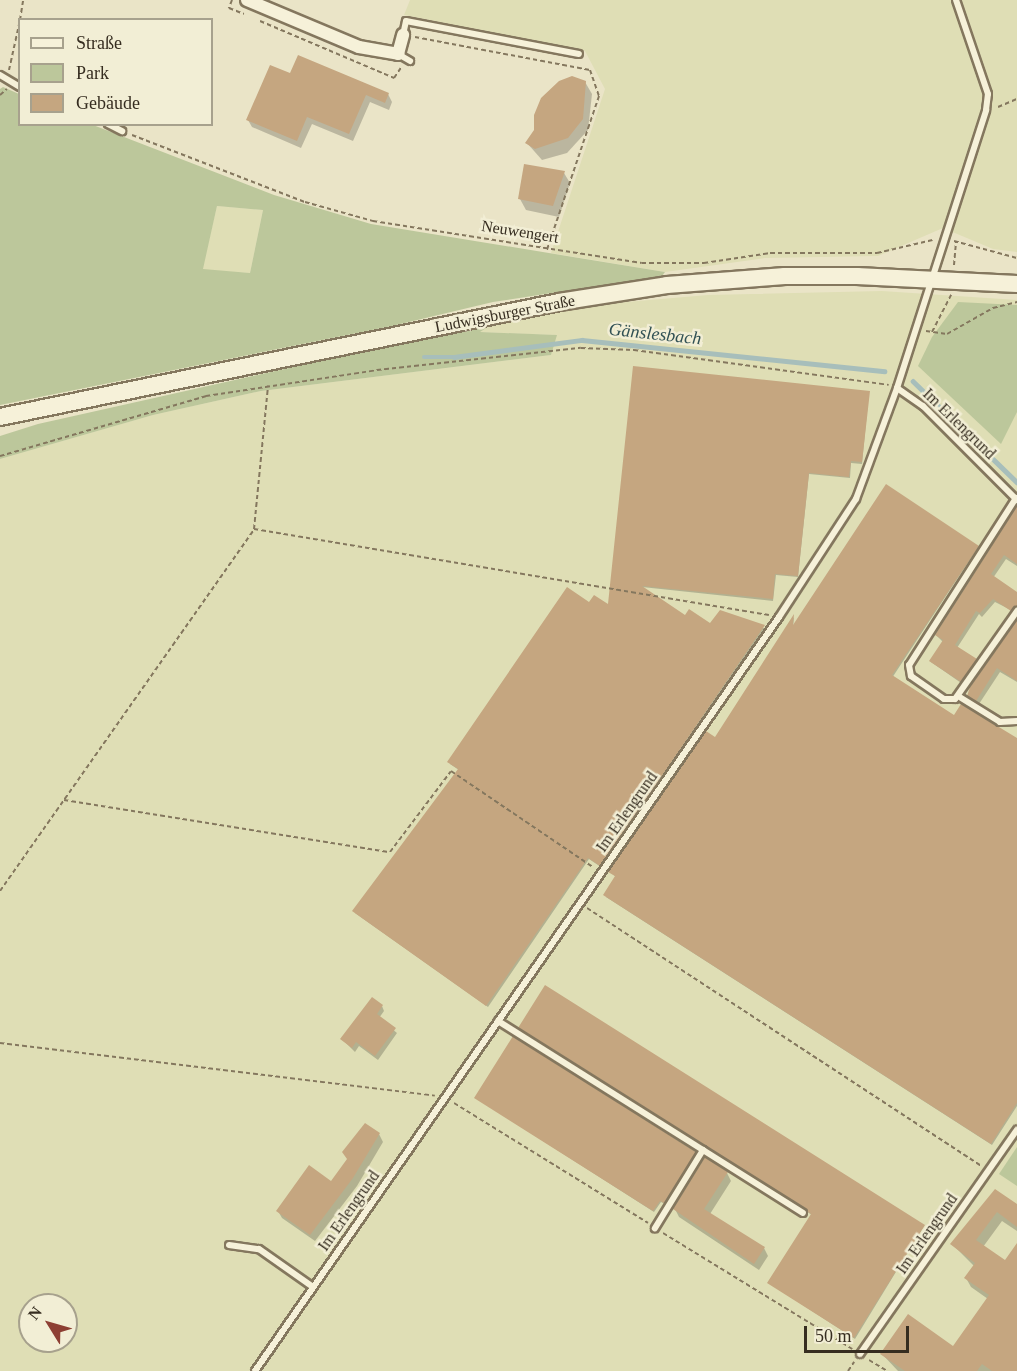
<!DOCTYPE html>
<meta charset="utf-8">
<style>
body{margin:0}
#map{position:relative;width:1017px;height:1371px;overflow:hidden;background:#eae4c7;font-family:"Times New Roman",serif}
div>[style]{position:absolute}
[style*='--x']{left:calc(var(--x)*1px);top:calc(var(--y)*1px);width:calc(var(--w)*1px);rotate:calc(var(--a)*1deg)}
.farmland>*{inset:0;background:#dfdeb5}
.green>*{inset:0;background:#bcc79b}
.shadow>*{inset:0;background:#0003}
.stream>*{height:4.5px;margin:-2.25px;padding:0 2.25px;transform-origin:2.25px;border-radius:2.25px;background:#a7bebb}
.building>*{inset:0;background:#c5a680}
.path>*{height:2px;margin-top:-1px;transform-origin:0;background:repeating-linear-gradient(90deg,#84775e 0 4.5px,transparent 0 7.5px)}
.roads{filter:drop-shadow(2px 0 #84775e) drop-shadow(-2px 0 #84775e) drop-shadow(0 2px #84775e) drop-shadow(0 -2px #84775e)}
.service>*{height:6px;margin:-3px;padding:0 3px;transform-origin:3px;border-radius:3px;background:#f6f1d9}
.minor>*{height:12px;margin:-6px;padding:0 6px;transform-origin:6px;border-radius:6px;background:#f6f1d9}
.secondary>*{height:16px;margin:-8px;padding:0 8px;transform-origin:8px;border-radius:8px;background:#f6f1d9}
span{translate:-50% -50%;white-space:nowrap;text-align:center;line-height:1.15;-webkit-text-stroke:5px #f2eed5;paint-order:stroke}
.street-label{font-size:16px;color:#362d20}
.water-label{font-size:18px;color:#315154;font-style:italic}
.legend{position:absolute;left:18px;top:18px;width:195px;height:108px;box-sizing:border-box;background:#f2eed5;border:2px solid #a7a18d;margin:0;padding:8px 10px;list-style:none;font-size:18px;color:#362d20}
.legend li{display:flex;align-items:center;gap:12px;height:30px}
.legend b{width:30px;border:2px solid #a7a18d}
.north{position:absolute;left:18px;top:1293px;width:60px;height:60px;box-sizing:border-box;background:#f2eed5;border:2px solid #a7a18d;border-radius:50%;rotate:307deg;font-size:16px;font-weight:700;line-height:24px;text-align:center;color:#362d20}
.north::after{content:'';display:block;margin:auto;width:21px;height:27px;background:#8d3f33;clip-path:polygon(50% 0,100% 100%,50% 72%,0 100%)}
.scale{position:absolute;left:804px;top:1326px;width:105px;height:27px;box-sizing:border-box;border:3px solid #362d20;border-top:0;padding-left:8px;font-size:18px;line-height:21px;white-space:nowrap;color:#362d20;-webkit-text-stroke:4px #f2eed5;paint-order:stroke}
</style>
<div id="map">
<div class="farmland">
<div style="clip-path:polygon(410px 0,1017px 0,1017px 252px,993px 249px,943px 228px,878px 256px,765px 258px,665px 272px,551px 253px,605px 89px,585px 51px,404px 15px)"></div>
<div style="clip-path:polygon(217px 206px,263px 210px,250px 273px,202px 270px)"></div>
<div style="clip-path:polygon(evenodd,882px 291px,1017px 300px,1017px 1371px,0 1371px,0 459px,153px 415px,261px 391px,551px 355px,556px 335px,479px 332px,495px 322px,579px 306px,708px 295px,882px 291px,30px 1305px,66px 1305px,66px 1341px,30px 1341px,30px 1305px)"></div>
</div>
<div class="green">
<div style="clip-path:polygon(evenodd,3px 87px,19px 94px,20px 124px,93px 125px,274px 195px,371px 224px,665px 272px,662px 276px,493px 302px,392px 326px,0 405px,0 89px,3px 87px,217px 206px,263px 210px,250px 273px,203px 269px,217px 206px)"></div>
<div style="clip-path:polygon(958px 302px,1017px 305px,1017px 412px,1001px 444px,918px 366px,932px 337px)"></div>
<div style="clip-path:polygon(495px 322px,480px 332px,557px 335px,551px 355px,261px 391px,153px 415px,0 459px,0 436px,38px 424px)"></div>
<div style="clip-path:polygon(1017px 1147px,1017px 1186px,999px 1174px)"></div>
</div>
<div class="shadow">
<div style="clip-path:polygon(291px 75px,388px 94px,392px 102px,389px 110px,370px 102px,353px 141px,312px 124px,301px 148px,252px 127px,248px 120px)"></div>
<div style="clip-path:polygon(585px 82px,592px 94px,588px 130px,567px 153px,542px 160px,527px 143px)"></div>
<div style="clip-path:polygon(564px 173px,570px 183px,559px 217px,526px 210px,520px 199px)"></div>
<div style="clip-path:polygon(869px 392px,862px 464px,851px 463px,850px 478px,809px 474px,798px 577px,776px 575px,773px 601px,642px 587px,685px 617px,710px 625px,765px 628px,601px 867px,589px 859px,488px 1007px,355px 913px,459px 770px,450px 764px,589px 604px,609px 607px)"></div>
<div style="clip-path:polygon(1017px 515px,1017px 566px,1006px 559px,993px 578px,1017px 594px,1017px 613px,995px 602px,982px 617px,979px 614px,957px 648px,978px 664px,964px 685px,931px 662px,943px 642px,936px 635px)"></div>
<div style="clip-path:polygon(978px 547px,892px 678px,955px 717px,1017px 741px,1017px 1106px,992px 1145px,606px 897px,616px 877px,610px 872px,716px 739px,794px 617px,793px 627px)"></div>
<div style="clip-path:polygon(1017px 623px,1017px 682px,1000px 672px,979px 704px,969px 696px)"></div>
<div style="clip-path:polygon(546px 987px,924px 1226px,855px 1339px,769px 1283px,812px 1215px,521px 1030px)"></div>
<div style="clip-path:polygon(382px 1006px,384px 1011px,379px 1018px,397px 1033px,378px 1060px,359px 1046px,355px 1052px,342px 1039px)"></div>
<div style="clip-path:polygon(476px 1098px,695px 1153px,696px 1155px,665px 1204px,661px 1202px,654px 1212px)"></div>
<div style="clip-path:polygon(379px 1134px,383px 1142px,357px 1186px,315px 1241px,282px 1218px,278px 1211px,331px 1183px)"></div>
<div style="clip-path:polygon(727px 1173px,731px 1181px,710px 1214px,764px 1248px,768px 1256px,759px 1270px,679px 1217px,675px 1209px)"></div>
<div style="clip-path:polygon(996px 1191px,1017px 1206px,1017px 1231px,1002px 1221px,983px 1247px,1005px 1263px,1017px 1246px,1017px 1371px,898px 1371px,882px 1354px,954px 1348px,988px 1299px,971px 1287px,966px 1278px,974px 1266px,952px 1244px)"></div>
</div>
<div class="stream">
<div style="--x:424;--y:357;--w:30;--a:0"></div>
<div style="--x:454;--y:357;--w:129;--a:-7.6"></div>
<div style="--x:582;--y:340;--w:304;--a:5.9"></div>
<div style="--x:913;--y:381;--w:145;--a:44.2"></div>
</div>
<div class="building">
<div style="clip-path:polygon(298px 55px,389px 93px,385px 103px,366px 95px,349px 134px,307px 117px,297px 141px,246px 120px,270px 65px,290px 73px)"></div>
<div style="clip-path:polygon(572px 76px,586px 81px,583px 119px,568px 138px,535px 149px,525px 143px,534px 130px,534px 115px,541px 98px,559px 81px)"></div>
<div style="clip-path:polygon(524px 164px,565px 171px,553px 206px,518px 199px)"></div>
<div style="clip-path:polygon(633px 366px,870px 391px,862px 462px,851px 461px,849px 477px,809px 473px,798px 576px,775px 574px,773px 599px,642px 586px,685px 615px,689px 609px,710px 623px,720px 610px,765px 625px,600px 866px,588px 858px,486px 1006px,352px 911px,458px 769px,447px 762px,567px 587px,589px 602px,594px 595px,608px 604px)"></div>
<div style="clip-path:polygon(886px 484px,979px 546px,892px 675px,954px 715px,961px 704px,1017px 738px,1017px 1103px,991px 1144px,603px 895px,615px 876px,608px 872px,706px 731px,715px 737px,794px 614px,793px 625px)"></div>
<div style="clip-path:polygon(1017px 506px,1017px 564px,1004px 555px,991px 574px,1017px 592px,1017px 606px,1011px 611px,993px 599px,980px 613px,976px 611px,955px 645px,977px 659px,961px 682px,929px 661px,943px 640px,935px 635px)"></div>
<div style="clip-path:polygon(1017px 620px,1017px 681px,997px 668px,976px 701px,967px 696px,970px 687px)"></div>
<div style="clip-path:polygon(545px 985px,925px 1225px,854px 1338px,767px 1283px,811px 1214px,518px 1028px)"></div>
<div style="clip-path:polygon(372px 997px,383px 1005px,377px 1014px,396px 1028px,375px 1056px,356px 1042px,352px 1048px,340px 1039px)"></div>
<div style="clip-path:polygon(513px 1036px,696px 1152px,664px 1203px,660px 1201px,653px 1211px,474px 1098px)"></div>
<div style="clip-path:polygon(365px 1123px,380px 1133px,353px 1178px,310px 1235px,276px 1211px,309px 1165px,331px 1181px,347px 1159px,342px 1152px)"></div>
<div style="clip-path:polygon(705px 1157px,728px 1172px,704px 1209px,765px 1247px,754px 1264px,673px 1209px)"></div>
<div style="clip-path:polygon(995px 1189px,1017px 1204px,1017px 1227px,997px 1212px,976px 1240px,1005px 1260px,1017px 1243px,1017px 1371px,992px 1371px,982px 1364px,977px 1371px,905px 1371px,880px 1354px,908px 1314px,953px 1346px,989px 1295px,964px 1278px,975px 1263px,950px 1244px)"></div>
</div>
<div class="path">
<div style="--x:232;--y:0;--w:9;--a:111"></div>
<div style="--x:229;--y:8;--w:16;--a:22"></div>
<div style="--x:20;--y:20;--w:20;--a:-81"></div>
<div style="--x:260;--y:21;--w:146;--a:23"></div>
<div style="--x:394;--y:78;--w:14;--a:-56"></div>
<div style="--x:415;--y:37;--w:178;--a:10.7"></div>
<div style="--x:590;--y:70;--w:28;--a:71"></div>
<div style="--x:599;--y:96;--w:163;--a:108.7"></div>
<div style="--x:9;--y:70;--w:51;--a:-77.6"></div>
<div style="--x:0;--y:95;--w:9;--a:-41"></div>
<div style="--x:998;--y:107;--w:21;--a:-23"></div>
<div style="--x:132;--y:135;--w:186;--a:21.2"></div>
<div style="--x:305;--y:202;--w:71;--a:15.6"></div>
<div style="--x:373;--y:221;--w:272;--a:8.9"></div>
<div style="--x:642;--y:263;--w:62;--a:0"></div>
<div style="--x:704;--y:263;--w:67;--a:-8.6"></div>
<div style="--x:770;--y:253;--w:107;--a:0"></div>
<div style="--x:877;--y:253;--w:57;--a:-13.1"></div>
<div style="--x:954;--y:241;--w:65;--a:15.1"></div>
<div style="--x:954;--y:265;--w:24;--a:-85"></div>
<div style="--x:926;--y:331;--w:21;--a:8"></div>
<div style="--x:947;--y:334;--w:53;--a:-29.5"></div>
<div style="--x:993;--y:308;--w:25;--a:-14"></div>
<div style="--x:932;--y:332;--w:42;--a:-62.8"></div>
<div style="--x:0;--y:456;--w:215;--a:-16.2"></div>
<div style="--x:206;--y:396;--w:173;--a:-8.6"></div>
<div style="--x:377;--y:370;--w:205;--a:-6.2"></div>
<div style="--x:581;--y:348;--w:53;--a:2.2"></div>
<div style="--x:634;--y:350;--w:257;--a:7.8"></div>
<div style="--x:254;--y:529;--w:522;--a:9.48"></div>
<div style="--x:64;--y:800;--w:330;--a:9.1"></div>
<div style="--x:390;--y:852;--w:101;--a:-53"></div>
<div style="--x:451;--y:771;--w:171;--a:34.1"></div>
<div style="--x:0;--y:891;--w:442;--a:-54.9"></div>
<div style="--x:254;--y:529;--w:144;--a:-84.4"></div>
<div style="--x:587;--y:908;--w:472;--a:33.2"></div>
<div style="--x:0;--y:1043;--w:438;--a:6.9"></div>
<div style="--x:454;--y:1103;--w:228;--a:31.7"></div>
<div style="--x:663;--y:1233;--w:222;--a:31.5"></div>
<div style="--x:869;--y:1360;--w:21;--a:31"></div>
<div style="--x:848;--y:1371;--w:11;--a:-56"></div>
</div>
<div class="roads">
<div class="service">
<div style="--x:403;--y:35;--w:14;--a:-78"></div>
<div style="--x:406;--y:21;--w:176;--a:10.8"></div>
<div style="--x:398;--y:54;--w:14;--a:30"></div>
<div style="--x:0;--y:75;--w:23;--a:31"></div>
<div style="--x:108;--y:124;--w:16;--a:27"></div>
<div style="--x:897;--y:388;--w:32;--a:35"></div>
<div style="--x:923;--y:406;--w:133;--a:45"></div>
<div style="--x:1016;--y:498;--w:198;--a:122.6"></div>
<div style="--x:909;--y:665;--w:11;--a:80"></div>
<div style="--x:911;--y:676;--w:40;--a:34.9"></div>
<div style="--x:944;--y:699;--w:11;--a:0"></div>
<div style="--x:955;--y:699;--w:108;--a:-54.8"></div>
<div style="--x:958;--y:696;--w:49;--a:31.8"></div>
<div style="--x:1000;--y:722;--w:17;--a:-3"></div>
<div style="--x:498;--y:1021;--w:242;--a:32.2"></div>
<div style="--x:703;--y:1150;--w:92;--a:121.6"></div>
<div style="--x:703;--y:1150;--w:118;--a:32.2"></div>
<div style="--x:229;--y:1245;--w:30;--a:8"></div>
<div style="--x:259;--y:1249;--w:66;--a:35.1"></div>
<div style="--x:860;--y:1354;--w:274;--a:-55"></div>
<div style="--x:255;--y:1371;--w:918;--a:-55.2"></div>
<div style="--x:779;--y:617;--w:141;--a:-56.9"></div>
<div style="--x:856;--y:499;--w:118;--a:-69.7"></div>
<div style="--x:897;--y:388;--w:292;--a:-72.2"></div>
<div style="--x:986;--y:110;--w:16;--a:-83"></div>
<div style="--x:988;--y:94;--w:99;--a:-108.8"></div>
</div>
<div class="minor">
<div style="--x:247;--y:0;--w:121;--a:22.8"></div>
<div style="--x:359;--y:47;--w:40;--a:10"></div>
<div style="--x:398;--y:54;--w:20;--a:-75"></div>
</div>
<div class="secondary">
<div style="--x:0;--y:417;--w:571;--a:-11.62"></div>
<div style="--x:559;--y:302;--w:109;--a:-8.9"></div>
<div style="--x:667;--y:285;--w:118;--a:-4.4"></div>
<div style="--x:785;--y:276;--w:72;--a:0"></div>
<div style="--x:857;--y:276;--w:160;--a:2.9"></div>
</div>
</div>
<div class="street-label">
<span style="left:520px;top:232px;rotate:9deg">Neuwengert</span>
<span style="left:505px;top:314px;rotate:-11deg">Ludwigsburger Straße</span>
<span style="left:959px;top:424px;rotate:44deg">Im Erlengrund</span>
<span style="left:627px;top:812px;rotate:-55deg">Im Erlengrund</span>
<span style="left:349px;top:1211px;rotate:-55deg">Im Erlengrund</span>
<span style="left:927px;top:1234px;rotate:-55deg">Im Erlengrund</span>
</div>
<div class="water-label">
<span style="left:655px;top:334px;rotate:6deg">Gänslesbach</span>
</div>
<ul class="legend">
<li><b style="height:8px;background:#f6f1d9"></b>Straße</li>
<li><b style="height:16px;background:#bcc79b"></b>Park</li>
<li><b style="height:16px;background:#c5a680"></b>Gebäude</li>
</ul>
<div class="north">N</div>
<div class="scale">50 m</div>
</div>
